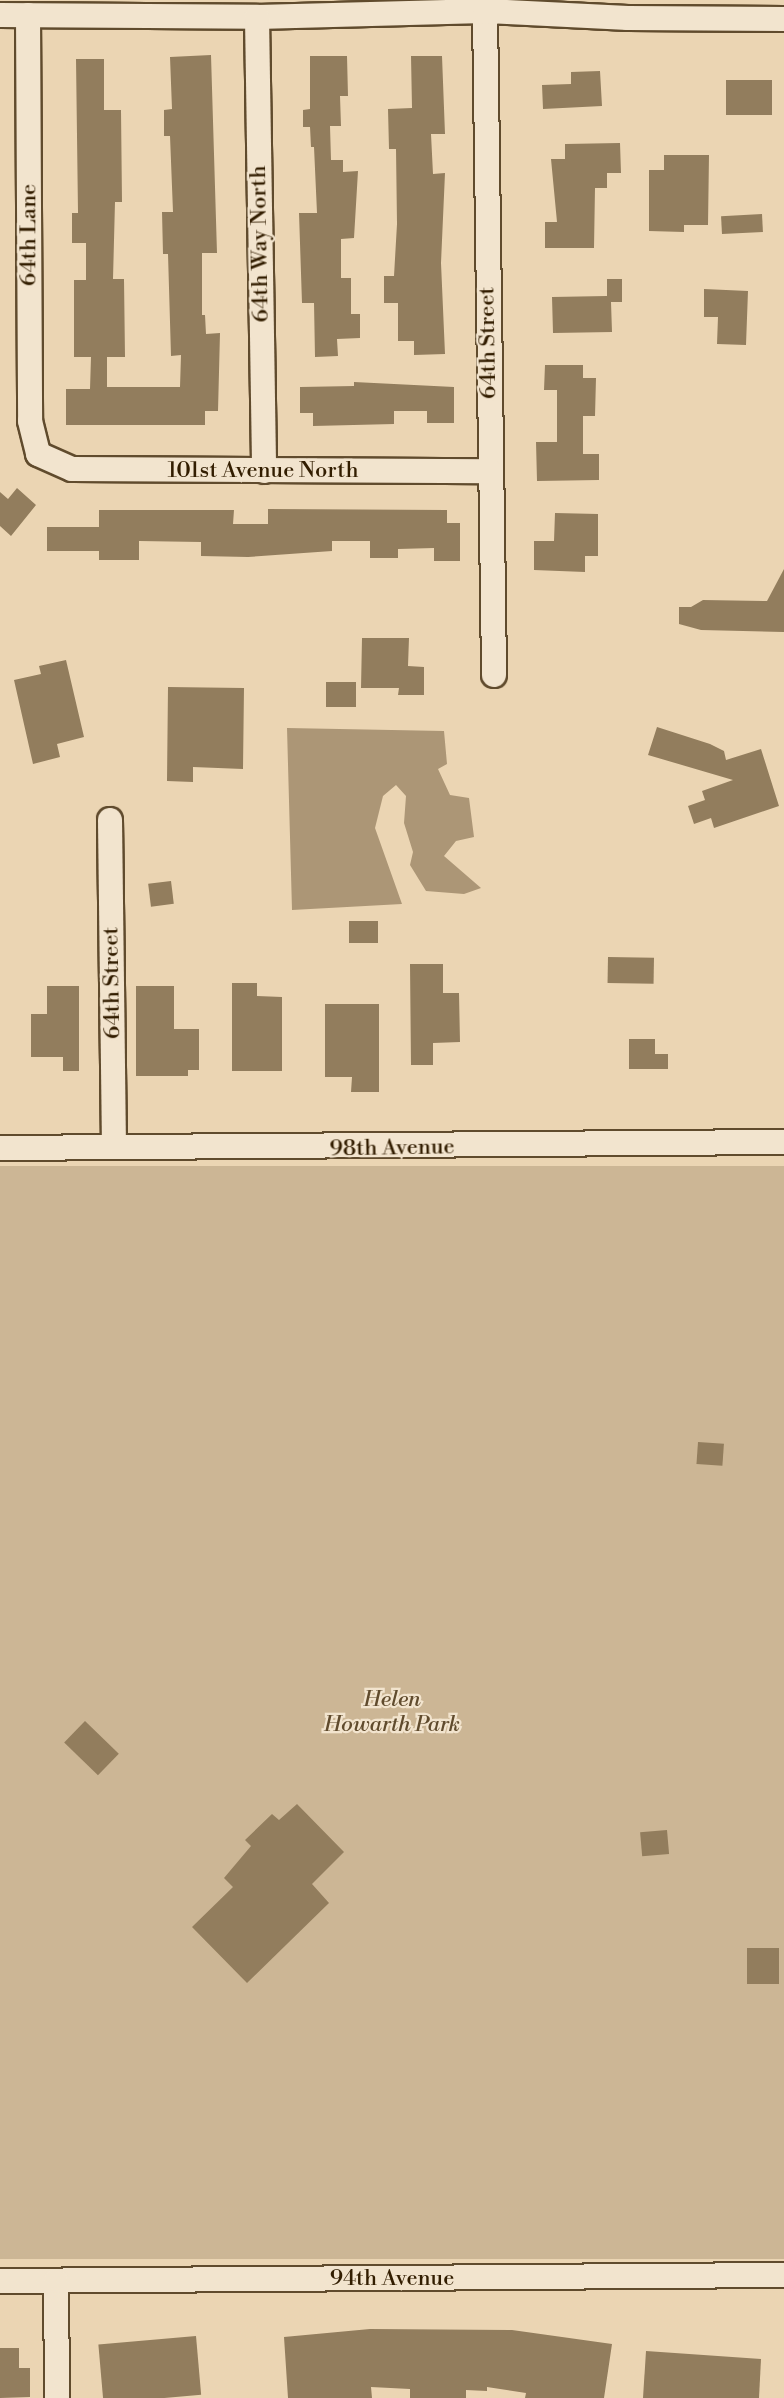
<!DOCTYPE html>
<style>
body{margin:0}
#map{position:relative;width:784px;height:2398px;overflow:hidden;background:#ebd5b3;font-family:"Libre Bodoni",serif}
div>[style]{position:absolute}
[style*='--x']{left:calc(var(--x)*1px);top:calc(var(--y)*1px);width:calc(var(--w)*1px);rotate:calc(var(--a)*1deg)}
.green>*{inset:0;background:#ccb695;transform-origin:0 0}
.water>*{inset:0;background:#ac9676}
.building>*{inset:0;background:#927d5d;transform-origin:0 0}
.roads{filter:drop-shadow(2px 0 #604b2d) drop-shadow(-2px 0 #604b2d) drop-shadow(0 2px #604b2d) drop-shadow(0 -2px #604b2d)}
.minor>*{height:24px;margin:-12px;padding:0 12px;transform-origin:12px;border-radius:12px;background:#f2e4ce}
span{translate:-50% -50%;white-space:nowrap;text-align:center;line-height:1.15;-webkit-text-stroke:4.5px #f2e4ce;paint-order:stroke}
.street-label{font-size:22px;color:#321d00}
.park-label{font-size:22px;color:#604b2d;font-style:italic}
</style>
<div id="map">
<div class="green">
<div style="left:784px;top:1166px;width:1093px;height:784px;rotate:90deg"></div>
</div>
<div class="water">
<div style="clip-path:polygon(287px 728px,444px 731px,447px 764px,438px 769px,450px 795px,469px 798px,474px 837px,456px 841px,444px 856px,481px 888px,464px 894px,426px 891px,410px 865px,413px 852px,404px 823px,406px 796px,396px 785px,383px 796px,375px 828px,402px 904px,292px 910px)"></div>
</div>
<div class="building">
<div style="clip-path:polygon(211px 55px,217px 253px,202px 253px,202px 315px,205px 315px,206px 334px,220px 333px,218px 411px,205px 411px,205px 425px,66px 425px,66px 389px,90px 389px,91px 357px,74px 357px,74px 280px,86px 280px,86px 243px,72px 243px,72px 213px,78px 213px,76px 59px,104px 59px,104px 110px,121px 110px,122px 202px,115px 202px,113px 279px,124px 279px,125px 357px,107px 357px,107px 387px,180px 387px,181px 355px,171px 356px,168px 254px,163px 254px,162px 212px,173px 212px,170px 136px,164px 136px,164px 110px,172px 109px,170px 57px)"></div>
<div style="clip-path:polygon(310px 56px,347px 56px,348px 96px,340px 96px,341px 126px,330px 126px,331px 160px,343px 160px,343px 172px,358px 171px,354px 238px,341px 239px,341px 278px,351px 278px,351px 314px,360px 314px,360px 338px,337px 339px,338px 356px,315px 357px,314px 303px,302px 303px,299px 213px,317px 213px,314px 147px,311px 147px,310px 127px,303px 127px,303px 110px,310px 109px)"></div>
<div style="clip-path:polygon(411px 56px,442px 56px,445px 134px,431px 134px,433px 174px,445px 173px,441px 263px,445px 354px,414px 355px,414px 341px,398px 341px,398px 303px,384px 303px,384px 276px,394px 276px,397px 224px,396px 149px,389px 149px,388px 109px,412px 108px)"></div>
<div style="clip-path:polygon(600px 71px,602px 106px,543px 109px,542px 85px,571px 84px,571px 72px)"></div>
<div style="left:726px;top:80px;width:46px;height:35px"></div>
<div style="clip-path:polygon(620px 143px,621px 173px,607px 173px,607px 188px,595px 188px,594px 248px,545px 248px,545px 222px,557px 222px,551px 159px,565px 159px,565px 144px)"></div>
<div style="clip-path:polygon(664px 155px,709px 155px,708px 225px,684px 225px,684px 232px,649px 231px,649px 170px,664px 170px)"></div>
<div style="left:762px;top:214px;width:18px;height:41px;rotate:87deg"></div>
<div style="clip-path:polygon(607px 279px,622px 279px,622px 302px,611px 302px,612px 332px,553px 333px,552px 297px,607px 296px)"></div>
<div style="clip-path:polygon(704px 289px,748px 291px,746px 345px,717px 344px,718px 317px,704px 317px)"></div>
<div style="clip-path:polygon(545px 365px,583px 365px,583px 378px,596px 378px,595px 416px,583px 416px,583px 454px,599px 454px,599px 480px,537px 481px,536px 442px,557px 442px,557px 390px,544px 390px)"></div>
<div style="clip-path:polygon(354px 382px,454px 387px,454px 423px,427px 423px,427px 411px,394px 411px,394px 424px,313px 426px,313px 413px,300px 413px,300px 387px,354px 386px)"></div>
<div style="clip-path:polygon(17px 488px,36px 505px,11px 536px,0 526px,0 492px,8px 499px)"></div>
<div style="clip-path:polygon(268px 509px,447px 510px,447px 523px,460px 523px,460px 561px,434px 561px,434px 548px,398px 549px,398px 558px,370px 558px,370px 541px,332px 541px,332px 551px,248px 557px,201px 556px,201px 542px,139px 541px,139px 560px,99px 560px,99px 551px,47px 551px,47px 527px,99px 527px,99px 510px,234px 510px,233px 524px,268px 524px)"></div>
<div style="clip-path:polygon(555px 513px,598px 514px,598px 556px,585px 556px,585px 572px,534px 570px,534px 541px,554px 541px)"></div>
<div style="clip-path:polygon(784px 569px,784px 632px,701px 630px,679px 624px,679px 607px,691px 607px,703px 600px,767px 601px)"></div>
<div style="clip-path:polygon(362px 638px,409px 638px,408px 666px,424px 667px,424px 695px,398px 695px,399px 688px,361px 688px)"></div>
<div style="clip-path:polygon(66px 660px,84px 737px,57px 744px,60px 757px,33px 764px,14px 680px,41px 674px,39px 666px)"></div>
<div style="left:326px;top:682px;width:30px;height:25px"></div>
<div style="clip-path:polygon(168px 687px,244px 688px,243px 769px,193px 767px,193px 782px,167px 781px)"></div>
<div style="clip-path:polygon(657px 727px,710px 744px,724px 751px,726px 760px,761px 749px,779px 806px,714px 828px,711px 818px,694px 824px,688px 806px,705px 800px,702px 791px,733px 780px,648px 755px)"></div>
<div style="left:171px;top:881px;width:23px;height:23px;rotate:83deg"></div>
<div style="left:349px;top:921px;width:29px;height:22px"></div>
<div style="left:608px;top:957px;width:46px;height:26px;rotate:1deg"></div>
<div style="clip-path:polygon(410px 964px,443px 964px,443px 993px,459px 993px,460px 1042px,433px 1043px,433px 1065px,411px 1065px)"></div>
<div style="clip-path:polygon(232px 983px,257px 983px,257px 996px,282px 997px,282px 1071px,232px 1071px)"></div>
<div style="clip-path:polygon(47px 986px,79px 986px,79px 1071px,63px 1071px,63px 1057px,31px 1057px,31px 1014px,47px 1014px)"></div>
<div style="clip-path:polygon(136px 986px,174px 986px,174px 1029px,199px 1029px,199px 1070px,188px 1070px,188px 1076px,136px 1076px)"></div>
<div style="clip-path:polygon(325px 1004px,379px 1004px,379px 1092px,351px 1092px,352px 1077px,325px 1077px)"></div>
<div style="clip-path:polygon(629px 1039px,655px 1039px,655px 1054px,668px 1054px,668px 1069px,629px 1069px)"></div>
<div style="left:698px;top:1442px;width:26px;height:22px;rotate:4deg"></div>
<div style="left:85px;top:1721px;width:47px;height:30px;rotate:44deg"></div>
<div style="clip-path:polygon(297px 1804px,344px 1852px,312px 1884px,329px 1903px,247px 1983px,192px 1927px,233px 1887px,224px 1878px,251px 1846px,245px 1840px,272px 1814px,279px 1820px)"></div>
<div style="left:667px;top:1830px;width:24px;height:27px;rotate:85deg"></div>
<div style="left:747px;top:1948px;width:32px;height:36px"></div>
<div style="clip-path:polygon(370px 2329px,512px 2330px,612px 2344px,604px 2398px,525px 2398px,526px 2393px,487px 2387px,487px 2391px,466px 2390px,466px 2398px,410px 2398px,410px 2389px,371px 2387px,372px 2398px,288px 2398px,284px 2337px)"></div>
<div style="left:196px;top:2336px;width:59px;height:98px;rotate:85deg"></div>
<div style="clip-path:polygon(0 2348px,19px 2348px,19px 2368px,30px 2368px,30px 2397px,0 2398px)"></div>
<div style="clip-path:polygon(646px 2351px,761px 2359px,759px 2398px,643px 2398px)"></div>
</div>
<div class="roads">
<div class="minor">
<div style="--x:485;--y:11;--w:664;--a:89.22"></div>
<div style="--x:0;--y:15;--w:257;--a:0.4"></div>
<div style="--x:257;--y:17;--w:228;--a:-1.5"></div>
<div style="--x:485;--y:11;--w:143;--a:2.8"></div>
<div style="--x:628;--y:18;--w:156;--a:0.4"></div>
<div style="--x:28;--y:15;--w:406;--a:89.7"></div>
<div style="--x:30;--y:421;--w:34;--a:76"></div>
<div style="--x:38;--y:454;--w:37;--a:24"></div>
<div style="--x:72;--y:469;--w:418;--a:0.3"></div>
<div style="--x:257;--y:17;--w:454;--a:89.1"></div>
<div style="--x:110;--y:820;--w:326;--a:89.3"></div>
<div style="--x:0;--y:1148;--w:784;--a:-0.44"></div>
<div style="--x:0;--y:2281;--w:784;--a:-0.44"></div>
<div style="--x:56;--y:2281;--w:117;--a:89.5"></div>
</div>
</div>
<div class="street-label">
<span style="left:29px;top:235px;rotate:-90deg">64th Lane</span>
<span style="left:260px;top:244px;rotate:-91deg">64th Way North</span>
<span style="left:488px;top:343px;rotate:-91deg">64th Street</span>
<span style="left:263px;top:471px">101st Avenue North</span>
<span style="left:112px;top:983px;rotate:-91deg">64th Street</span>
<span style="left:392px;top:1148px;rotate:-1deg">98th Avenue</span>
<span style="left:392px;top:2279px">94th Avenue</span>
</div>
<div class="park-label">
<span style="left:392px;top:1712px">Helen<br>Howarth Park</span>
</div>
</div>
